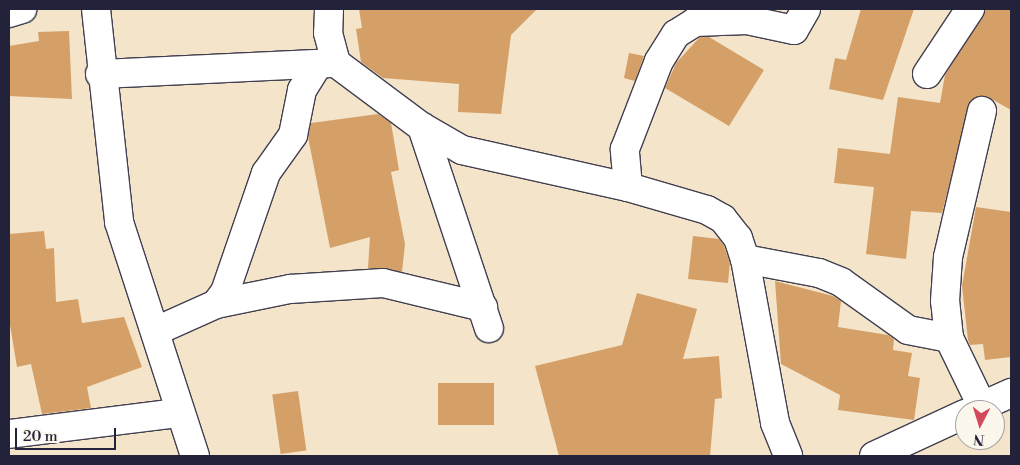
<!DOCTYPE html>
<style>
body{margin:0}
#map{position:relative;width:1020px;height:465px;overflow:hidden;background:#f4e4ca;font-family:"Libre Bodoni",serif}
div>[style]{position:absolute}
[style*='--x']{left:calc(var(--x)*1px);top:calc(var(--y)*1px);width:calc(var(--w)*1px);rotate:calc(var(--a)*1deg)}
.building>*{inset:0;background:#d5a068;transform-origin:0 0}
.roads{filter:drop-shadow(1px 0 #423f50) drop-shadow(-1px 0 #423f50) drop-shadow(0 1px #423f50) drop-shadow(0 -1px #423f50)}
.minor>*{height:28px;margin:-14px;padding:0 14px;transform-origin:14px;border-radius:14px;background:#fff}
span{translate:-50% -50%;white-space:nowrap;text-align:center;line-height:1.15;-webkit-text-stroke:4px #fbf7ec;paint-order:stroke}
.frame{position:absolute;inset:0;border:10px solid #22223b;pointer-events:none}
.north{position:absolute;left:955px;top:400px;width:50px;height:50px;box-sizing:border-box;background:#fbf7ec;border:1px solid #a4a2a5;border-radius:50%;rotate:185deg;font-size:14px;font-weight:700;line-height:20px;text-align:center;color:#22223b}
.north::after{content:'';display:block;margin:auto;width:18px;height:22px;background:#d1495b;clip-path:polygon(50% 0,100% 100%,50% 72%,0 100%)}
.scale{position:absolute;left:15px;top:428px;width:101px;height:22px;box-sizing:border-box;border:2px solid #22223b;border-top:0;padding-left:6px;font-size:15px;line-height:18px;white-space:nowrap;color:#22223b;-webkit-text-stroke:4px #fbf7ec;paint-order:stroke}
</style>
<div id="map">
<div class="building">
<div style="clip-path:polygon(359px 9px,537px 9px,511px 35px,501px 114px,458px 112px,459px 84px,383px 78px,361px 62px,356px 29px,362px 28px)"></div>
<div style="clip-path:polygon(861px 9px,914px 9px,883px 100px,829px 89px,835px 58px,846px 60px)"></div>
<div style="clip-path:polygon(985px 9px,1011px 9px,1011px 110px,986px 96px,971px 100px,942px 213px,911px 211px,906px 259px,866px 254px,874px 187px,834px 183px,838px 148px,890px 154px,898px 97px,940px 103px,945px 75px)"></div>
<div style="clip-path:polygon(69px 31px,72px 99px,9px 96px,9px 46px,39px 41px,38px 32px)"></div>
<div style="clip-path:polygon(700px 37px,709px 37px,764px 70px,729px 126px,665px 88px,676px 63px)"></div>
<div style="clip-path:polygon(629px 53px,644px 56px,635px 81px,624px 78px)"></div>
<div style="clip-path:polygon(378px 114px,391px 123px,399px 170px,391px 172px,405px 244px,402px 272px,368px 268px,370px 237px,330px 248px,308px 137px,311px 123px)"></div>
<div style="clip-path:polygon(976px 207px,1011px 212px,1011px 357px,985px 360px,983px 344px,970px 345px,968px 340px,962px 286px)"></div>
<div style="clip-path:polygon(44px 231px,46px 249px,54px 248px,56px 302px,78px 299px,82px 323px,124px 317px,142px 367px,87px 387px,91px 408px,42px 414px,31px 364px,17px 367px,9px 319px,9px 234px)"></div>
<div style="clip-path:polygon(693px 236px,719px 239px,724px 246px,730px 263px,728px 283px,688px 279px)"></div>
<div style="clip-path:polygon(775px 281px,833px 296px,841px 301px,838px 327px,888px 335px,894px 339px,893px 350px,912px 353px,908px 376px,920px 378px,914px 420px,838px 410px,840px 395px,781px 364px)"></div>
<div style="clip-path:polygon(637px 293px,697px 309px,683px 359px,719px 356px,722px 398px,715px 399px,710px 456px,559px 456px,535px 366px,622px 345px)"></div>
<div style="left:438px;top:383px;width:56px;height:42px"></div>
<div style="left:298px;top:391px;width:60px;height:26px;rotate:82deg"></div>
</div>
<div class="roads">
<div class="minor">
<div style="--x:96;--y:9;--w:214;--a:83.8"></div>
<div style="--x:119;--y:222;--w:246;--a:72"></div>
<div style="--x:329;--y:9;--w:24;--a:92"></div>
<div style="--x:328;--y:33;--w:31;--a:75"></div>
<div style="--x:336;--y:63;--w:107;--a:36.7"></div>
<div style="--x:422;--y:127;--w:46;--a:29.9"></div>
<div style="--x:462;--y:150;--w:170;--a:12.6"></div>
<div style="--x:628;--y:187;--w:82;--a:16.2"></div>
<div style="--x:707;--y:210;--w:18;--a:29"></div>
<div style="--x:723;--y:219;--w:24;--a:52"></div>
<div style="--x:738;--y:238;--w:22;--a:72"></div>
<div style="--x:745;--y:259;--w:167;--a:79.6"></div>
<div style="--x:775;--y:423;--w:35;--a:68"></div>
<div style="--x:9;--y:13;--w:14;--a:-17"></div>
<div style="--x:100;--y:74;--w:233;--a:-2.7"></div>
<div style="--x:927;--y:74;--w:78;--a:-56.5"></div>
<div style="--x:422;--y:127;--w:212;--a:71.6"></div>
<div style="--x:628;--y:187;--w:38;--a:-95"></div>
<div style="--x:625;--y:149;--w:94;--a:-68.9"></div>
<div style="--x:659;--y:61;--w:32;--a:-58"></div>
<div style="--x:676;--y:34;--w:22;--a:-32"></div>
<div style="--x:695;--y:22;--w:52;--a:-2.2"></div>
<div style="--x:747;--y:20;--w:48;--a:12"></div>
<div style="--x:794;--y:30;--w:24;--a:-60"></div>
<div style="--x:745;--y:259;--w:75;--a:10.7"></div>
<div style="--x:819;--y:273;--w:24;--a:22"></div>
<div style="--x:841;--y:282;--w:82;--a:35.6"></div>
<div style="--x:908;--y:330;--w:42;--a:11"></div>
<div style="--x:216;--y:304;--w:15;--a:-53"></div>
<div style="--x:225;--y:292;--w:126;--a:-71"></div>
<div style="--x:266;--y:173;--w:47;--a:-54.6"></div>
<div style="--x:293;--y:135;--w:46;--a:-78.7"></div>
<div style="--x:302;--y:90;--w:28;--a:-58"></div>
<div style="--x:156;--y:331;--w:66;--a:-24.2"></div>
<div style="--x:216;--y:304;--w:76;--a:-11.5"></div>
<div style="--x:290;--y:289;--w:93;--a:-3.7"></div>
<div style="--x:383;--y:283;--w:103;--a:13.5"></div>
<div style="--x:982;--y:406;--w:76;--a:-115.9"></div>
<div style="--x:949;--y:338;--w:37;--a:-96"></div>
<div style="--x:945;--y:301;--w:44;--a:-86.1"></div>
<div style="--x:948;--y:257;--w:150;--a:-76.9"></div>
<div style="--x:973;--y:410;--w:42;--a:-24.1"></div>
<div style="--x:9;--y:434;--w:170;--a:-7.1"></div>
<div style="--x:874;--y:456;--w:100;--a:-24.8"></div>
</div>
</div>
<div class="frame"></div>
<div class="north">N</div>
<div class="scale">20 m</div>
</div>
